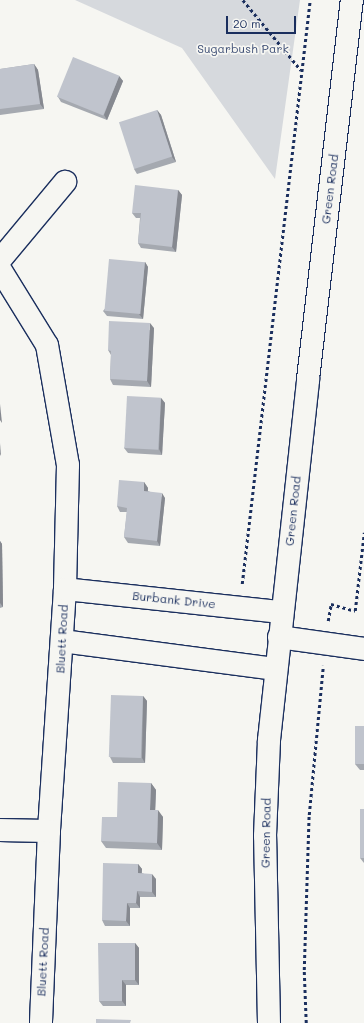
<!DOCTYPE html>
<style>
body{margin:0}
#map{position:relative;width:364px;height:1023px;overflow:hidden;background:#f6f6f2;font-family:Mali,sans-serif}
div>[style]{position:absolute}
[style*='--x']{left:calc(var(--x)*1px);top:calc(var(--y)*1px);width:calc(var(--w)*1px);rotate:calc(var(--a)*1deg)}
.green>*{inset:0;background:#d6d9dd}
.path>*{height:2.5px;margin-top:-1.25px;transform-origin:0;background:repeating-linear-gradient(90deg,#1b2f5e 0 3px,transparent 0 6px)}
.roads{filter:drop-shadow(1px 0 #1b2f5e) drop-shadow(-1px 0 #1b2f5e) drop-shadow(0 1px #1b2f5e) drop-shadow(0 -1px #1b2f5e)}
.minor>*{height:22px;margin:-11px;padding:0 11px;transform-origin:11px;border-radius:11px;background:#f6f6f2}
.tertiary>*{height:22px;margin:-11px;padding:0 11px;transform-origin:11px;border-radius:11px;background:#f6f6f2}
.wall>*{inset:0;background:#a5a9b0}
.shaded-wall>*{inset:0;background:#868990}
.building>*{inset:0;background:#c0c4cd;transform-origin:0 0}
span{translate:-50% -50%;white-space:nowrap;text-align:center;line-height:1.15;-webkit-text-stroke:3.5px #f6f6f2;paint-order:stroke}
.park-label{font-size:12px;color:#405177}
.street-label{font-size:12px;color:#1b2f5e}
.scale{position:absolute;left:226px;top:16px;width:70px;height:18px;box-sizing:border-box;border:2px solid #1b2f5e;border-top:0;padding-left:5px;font-size:12px;line-height:14px;white-space:nowrap;color:#1b2f5e;-webkit-text-stroke:3px #f6f6f2;paint-order:stroke}
</style>
<div id="map">
<div class="green">
<div style="clip-path:polygon(75px 0,300px 0,275px 179px,182px 48px)"></div>
</div>
<div class="path">
<div style="--x:243;--y:0;--w:91;--a:50.4"></div>
<div style="--x:242;--y:584;--w:588;--a:-83.36"></div>
<div style="--x:328;--y:621;--w:17;--a:-80"></div>
<div style="--x:331;--y:604;--w:25;--a:16"></div>
<div style="--x:355;--y:611;--w:79;--a:-83.4"></div>
<div style="--x:306;--y:1023;--w:53;--a:-92.2"></div>
<div style="--x:304;--y:970;--w:155;--a:-88.2"></div>
<div style="--x:309;--y:815;--w:150;--a:-84.6"></div>
</div>
<div class="roads">
<div class="minor">
<div style="--x:0;--y:260;--w:102;--a:-50.2"></div>
<div style="--x:0;--y:269;--w:89;--a:58.3"></div>
<div style="--x:47;--y:345;--w:122;--a:80.1"></div>
<div style="--x:68;--y:465;--w:124;--a:91.4"></div>
<div style="--x:65;--y:589;--w:243;--a:93.8"></div>
<div style="--x:49;--y:831;--w:192;--a:92.4"></div>
<div style="--x:65;--y:589;--w:218;--a:6.1"></div>
<div style="--x:279;--y:637;--w:86;--a:8"></div>
<div style="--x:62;--y:641;--w:216;--a:7.5"></div>
<div style="--x:0;--y:830;--w:49;--a:1.2"></div>
</div>
<div class="tertiary">
<div style="--x:269;--y:1023;--w:187;--a:-91.2"></div>
<div style="--x:265;--y:836;--w:96;--a:-87.6"></div>
<div style="--x:269;--y:740;--w:363;--a:-83.8"></div>
<div style="--x:308;--y:379;--w:382;--a:-83.4"></div>
</div>
</div>
<div class="wall">
<div style="clip-path:polygon(34px 64px,38px 70px,44px 109px,0 115px,0 69px)"></div>
<div style="clip-path:polygon(119px 76px,123px 81px,107px 120px,61px 102px,58px 97px)"></div>
<div style="clip-path:polygon(157px 110px,161px 115px,176px 162px,137px 174px,134px 169px)"></div>
<div style="clip-path:polygon(178px 190px,182px 195px,176px 252px,141px 248px,138px 243px,140px 218px,136px 218px,132px 213px)"></div>
<div style="clip-path:polygon(145px 262px,148px 267px,143px 319px,107px 316px,103px 311px)"></div>
<div style="clip-path:polygon(154px 328px,151px 387px,113px 385px,110px 379px,111px 355px,108px 350px)"></div>
<div style="clip-path:polygon(161px 398px,165px 403px,162px 455px,128px 453px,124px 448px)"></div>
<div style="clip-path:polygon(144px 482px,148px 488px,148px 491px,165px 498px,160px 546px,128px 543px,124px 537px,127px 512px,120px 512px,117px 506px)"></div>
<div style="clip-path:polygon(0 541px,2px 544px,3px 607px,0 608px)"></div>
<div style="clip-path:polygon(143px 696px,147px 701px,145px 763px,113px 763px,110px 757px)"></div>
<div style="clip-path:polygon(364px 726px,364px 770px,360px 770px,355px 764px)"></div>
<div style="clip-path:polygon(151px 783px,156px 790px,155px 810px,163px 817px,162px 850px,106px 848px,101px 841px,117px 817px)"></div>
<div style="clip-path:polygon(364px 809px,364px 863px,360px 858px)"></div>
<div style="clip-path:polygon(138px 864px,142px 869px,142px 873px,156px 879px,156px 897px,140px 897px,140px 908px,130px 908px,130px 926px,105px 926px,102px 920px)"></div>
<div style="clip-path:polygon(135px 943px,139px 948px,139px 985px,126px 985px,126px 1006px,103px 1006px,99px 1001px)"></div>
</div>
<div class="shaded-wall">
<div style="clip-path:polygon(34px 64px,38px 70px,44px 109px,40px 104px)"></div>
<div style="clip-path:polygon(119px 76px,123px 81px,107px 120px,104px 115px)"></div>
<div style="clip-path:polygon(157px 110px,161px 115px,176px 162px,172px 157px)"></div>
<div style="clip-path:polygon(178px 190px,182px 195px,176px 252px,172px 247px)"></div>
<div style="clip-path:polygon(145px 262px,148px 267px,143px 319px,139px 314px)"></div>
<div style="clip-path:polygon(150px 323px,154px 328px,151px 387px,147px 381px)"></div>
<div style="clip-path:polygon(161px 398px,165px 403px,162px 455px,159px 449px)"></div>
<div style="clip-path:polygon(0 404px,2px 423px,0 420px)"></div>
<div style="clip-path:polygon(0 443px,1px 456px,0 454px)"></div>
<div style="clip-path:polygon(144px 482px,148px 488px,147px 496px,144px 491px)"></div>
<div style="clip-path:polygon(162px 493px,165px 498px,160px 546px,157px 541px)"></div>
<div style="clip-path:polygon(0 541px,2px 544px,3px 607px,0 603px)"></div>
<div style="clip-path:polygon(143px 696px,147px 701px,145px 763px,142px 758px)"></div>
<div style="clip-path:polygon(151px 783px,156px 790px,155px 817px,150px 810px)"></div>
<div style="clip-path:polygon(158px 810px,163px 817px,162px 850px,157px 843px)"></div>
<div style="clip-path:polygon(138px 864px,142px 869px,141px 878px,138px 873px)"></div>
<div style="clip-path:polygon(152px 874px,156px 879px,156px 897px,152px 892px)"></div>
<div style="clip-path:polygon(137px 891px,140px 897px,140px 908px,136px 903px)"></div>
<div style="clip-path:polygon(127px 903px,130px 908px,130px 926px,126px 921px)"></div>
<div style="clip-path:polygon(135px 943px,139px 948px,139px 985px,135px 980px)"></div>
<div style="clip-path:polygon(122px 980px,126px 985px,126px 1006px,122px 1001px)"></div>
</div>
<div class="building">
<div style="left:73px;top:57px;width:50px;height:43px;rotate:22deg"></div>
<div style="clip-path:polygon(34px 64px,40px 104px,0 109px,0 69px)"></div>
<div style="left:157px;top:110px;width:49px;height:40px;rotate:72deg"></div>
<div style="clip-path:polygon(135px 185px,178px 190px,172px 247px,138px 243px,141px 213px,132px 213px)"></div>
<div style="left:109px;top:259px;width:36px;height:52px;rotate:5deg"></div>
<div style="clip-path:polygon(109px 321px,150px 323px,147px 381px,110px 379px,111px 351px,108px 350px)"></div>
<div style="left:127px;top:396px;width:34px;height:52px;rotate:3deg"></div>
<div style="clip-path:polygon(119px 480px,144px 482px,144px 491px,162px 493px,157px 541px,124px 537px,127px 508px,117px 506px)"></div>
<div style="left:111px;top:695px;width:32px;height:62px;rotate:2deg"></div>
<div style="left:355px;top:726px;width:9px;height:38px"></div>
<div style="clip-path:polygon(118px 782px,151px 783px,150px 810px,158px 810px,157px 843px,101px 841px,102px 817px,117px 817px)"></div>
<div style="left:360px;top:809px;width:4px;height:49px"></div>
<div style="clip-path:polygon(103px 863px,138px 864px,138px 873px,152px 874px,152px 892px,137px 891px,136px 903px,127px 903px,126px 921px,102px 920px)"></div>
<div style="clip-path:polygon(98px 943px,135px 943px,135px 980px,122px 980px,122px 1001px,99px 1001px)"></div>
<div style="clip-path:polygon(96px 1019px,131px 1020px,130px 1023px,96px 1023px)"></div>
</div>
<div class="park-label">
<span style="left:243px;top:49px">Sugarbush Park</span>
</div>
<div class="street-label">
<span style="left:330px;top:189px;rotate:-83deg">Green Road</span>
<span style="left:293px;top:511px;rotate:-84deg">Green Road</span>
<span style="left:174px;top:600px;rotate:6deg">Burbank Drive</span>
<span style="left:62px;top:639px;rotate:-87deg">Bluett Road</span>
<span style="left:266px;top:833px;rotate:-89deg">Green Road</span>
<span style="left:43px;top:962px;rotate:-87deg">Bluett Road</span>
</div>
<div class="scale">20 m</div>
</div>
